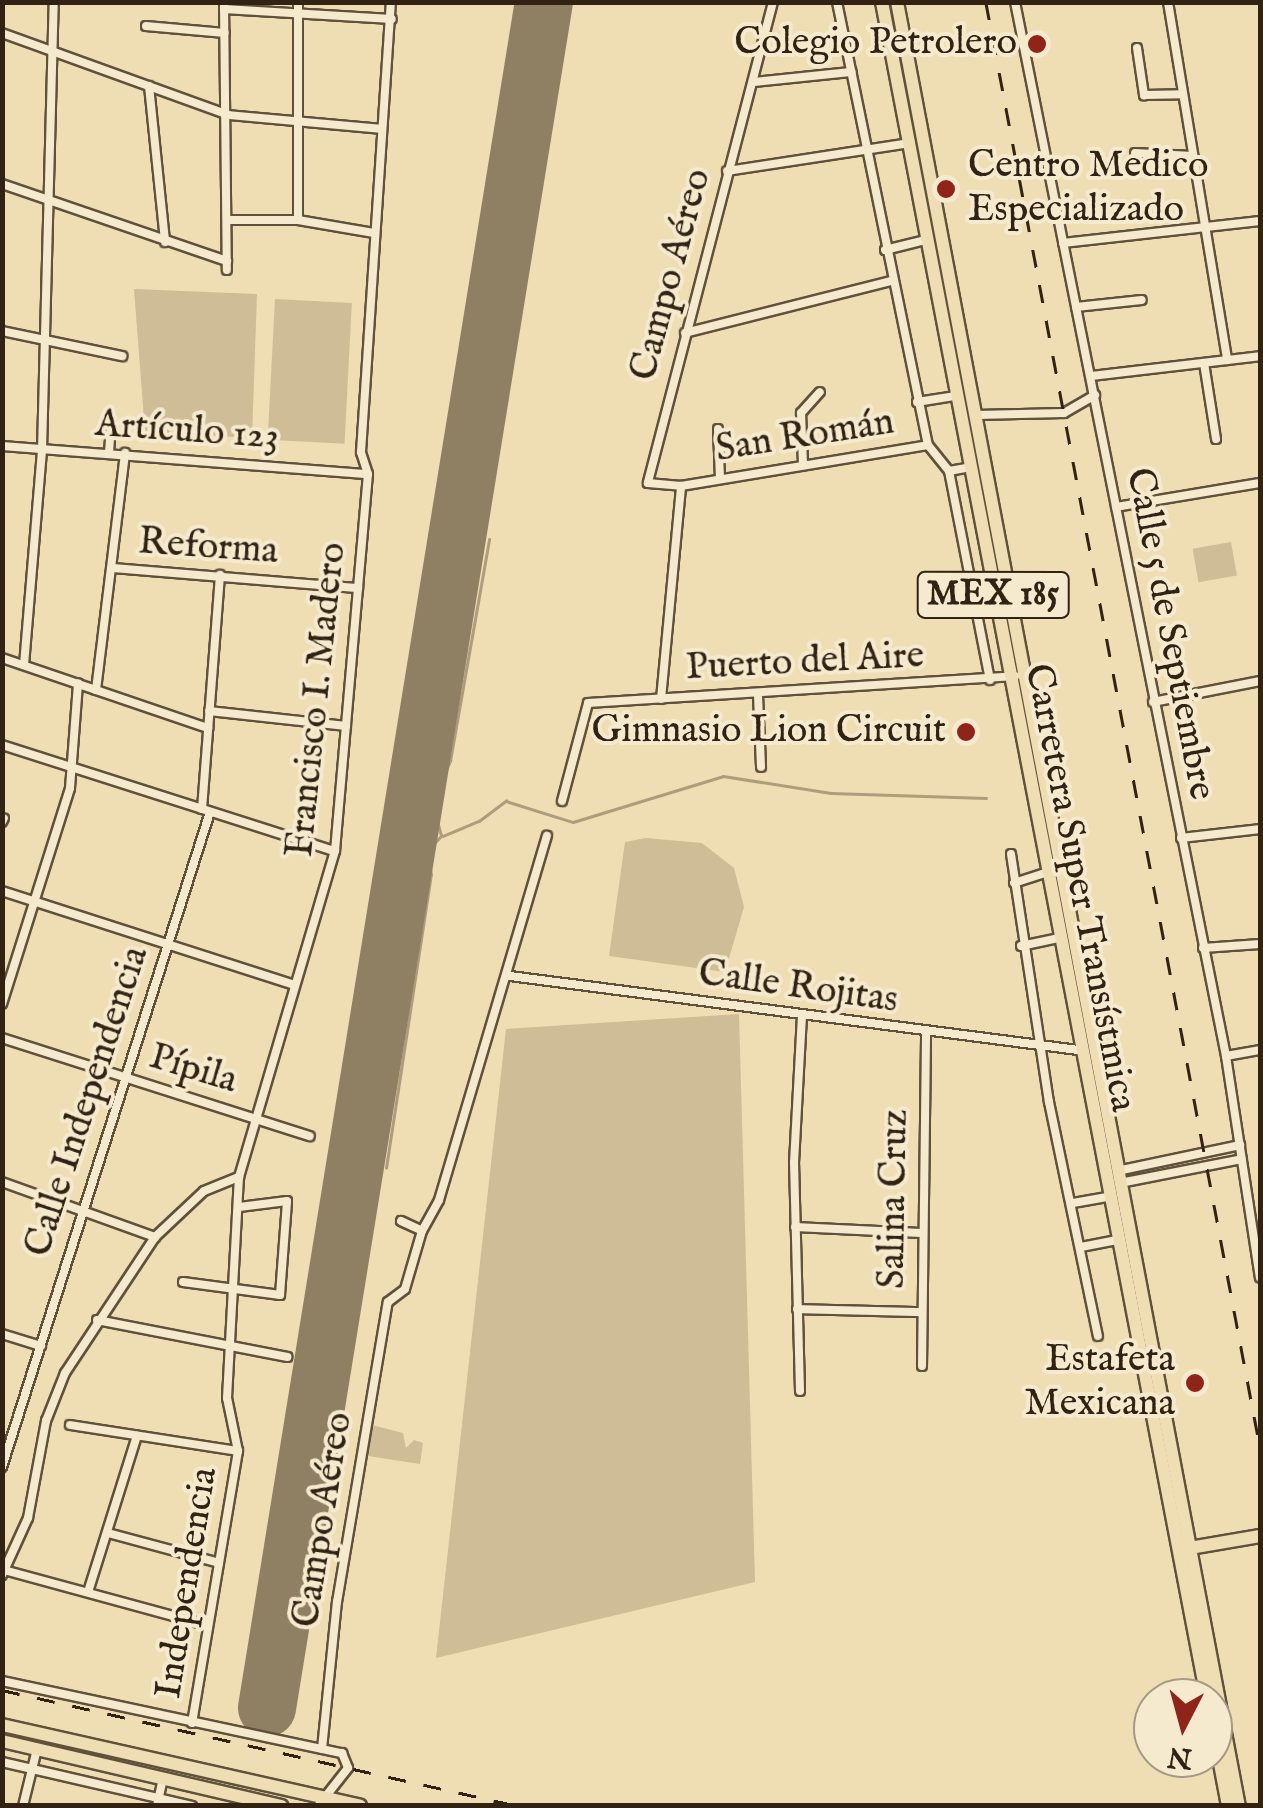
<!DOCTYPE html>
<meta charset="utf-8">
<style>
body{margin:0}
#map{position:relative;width:1263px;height:1808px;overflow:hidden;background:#efddb3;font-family:"IM FELL English",serif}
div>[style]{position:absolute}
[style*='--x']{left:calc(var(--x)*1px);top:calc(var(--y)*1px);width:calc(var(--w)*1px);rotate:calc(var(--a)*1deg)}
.green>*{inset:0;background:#cfbd98;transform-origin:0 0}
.stream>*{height:2.5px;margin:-1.25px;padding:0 1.25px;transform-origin:1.25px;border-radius:1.25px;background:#ae9d7d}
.runway>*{height:58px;margin:-29px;padding:0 29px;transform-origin:29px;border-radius:29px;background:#908063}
.roads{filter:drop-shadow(2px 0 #60513b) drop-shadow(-2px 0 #60513b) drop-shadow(0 2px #60513b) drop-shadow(0 -2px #60513b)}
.street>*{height:8px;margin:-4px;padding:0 4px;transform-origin:4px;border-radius:4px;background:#f5e9ce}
.primary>*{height:12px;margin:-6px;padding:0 6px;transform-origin:6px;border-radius:6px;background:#efddb3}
.rail>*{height:2.5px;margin-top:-1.25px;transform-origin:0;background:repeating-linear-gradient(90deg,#312213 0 18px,transparent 0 36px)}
.dots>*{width:28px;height:28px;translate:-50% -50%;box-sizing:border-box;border:5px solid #f5e9ce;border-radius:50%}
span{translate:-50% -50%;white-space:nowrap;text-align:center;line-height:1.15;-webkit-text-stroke:8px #f5e9ce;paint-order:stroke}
.shield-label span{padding:2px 8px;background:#f5e9ce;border:2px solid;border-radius:8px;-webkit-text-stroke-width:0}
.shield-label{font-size:35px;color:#312213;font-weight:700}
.poi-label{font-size:38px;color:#312213}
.right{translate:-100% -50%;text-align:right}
.left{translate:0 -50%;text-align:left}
.street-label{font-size:38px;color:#312213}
.frame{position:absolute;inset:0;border:5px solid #312213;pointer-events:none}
.north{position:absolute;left:1133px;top:1678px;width:100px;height:100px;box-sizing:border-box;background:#f5e9ce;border:2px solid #a79983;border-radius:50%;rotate:186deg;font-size:28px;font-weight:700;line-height:40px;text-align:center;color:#312213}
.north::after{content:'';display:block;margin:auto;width:35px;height:45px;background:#8f2418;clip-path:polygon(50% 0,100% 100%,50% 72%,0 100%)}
</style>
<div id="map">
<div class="green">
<div style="clip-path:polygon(134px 289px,257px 294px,252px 438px,145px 432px)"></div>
<div style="left:275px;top:299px;width:77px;height:141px;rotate:3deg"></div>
<div style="left:1231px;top:542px;width:34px;height:39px;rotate:80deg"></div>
<div style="clip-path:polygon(646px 838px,702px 843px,734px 868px,744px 907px,725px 972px,609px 956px,625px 842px)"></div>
<div style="clip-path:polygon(739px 1014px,755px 1582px,436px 1658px,506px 1029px)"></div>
<div style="clip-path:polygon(372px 1425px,403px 1433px,406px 1448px,414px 1440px,423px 1443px,420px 1464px,368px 1456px)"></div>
</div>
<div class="stream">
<div style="--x:443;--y:836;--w:39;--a:-23"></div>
<div style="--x:479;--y:821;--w:34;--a:-37"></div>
<div style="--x:506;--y:801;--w:70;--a:17.4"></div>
<div style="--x:573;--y:822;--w:157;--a:-17"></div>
<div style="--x:723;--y:776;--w:109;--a:8.9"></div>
<div style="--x:831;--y:793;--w:155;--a:1.8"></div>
<div style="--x:386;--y:1168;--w:296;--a:-81.3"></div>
<div style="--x:431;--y:875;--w:24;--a:-99"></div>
<div style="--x:427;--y:851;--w:21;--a:-47"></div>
<div style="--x:441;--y:836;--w:34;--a:-105"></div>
<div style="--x:432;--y:803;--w:46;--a:-66.8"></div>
<div style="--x:450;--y:761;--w:225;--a:-80"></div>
</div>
<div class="runway">
<div style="--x:267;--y:1708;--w:1728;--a:-80.78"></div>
</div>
<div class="roads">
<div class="street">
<div style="--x:224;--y:2;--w:268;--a:89.4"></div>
<div style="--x:773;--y:2;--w:497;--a:104.6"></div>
<div style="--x:648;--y:483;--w:33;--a:5"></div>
<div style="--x:681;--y:486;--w:250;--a:-9.4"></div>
<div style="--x:928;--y:445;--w:33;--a:51"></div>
<div style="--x:949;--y:471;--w:22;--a:-10"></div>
<div style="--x:837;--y:2;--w:452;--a:78.4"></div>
<div style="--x:1015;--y:2;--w:1075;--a:78.68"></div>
<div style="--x:1226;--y:1056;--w:224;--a:81.3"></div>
<div style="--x:1168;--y:2;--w:363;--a:80.6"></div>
<div style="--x:224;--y:9;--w:168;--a:3.4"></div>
<div style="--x:146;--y:26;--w:79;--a:5.1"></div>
<div style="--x:2;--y:33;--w:240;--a:19.9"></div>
<div style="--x:228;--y:115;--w:154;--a:5.2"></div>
<div style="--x:1137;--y:48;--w:48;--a:81.5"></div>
<div style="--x:1144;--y:95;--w:39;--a:-1"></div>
<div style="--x:753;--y:82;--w:99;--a:-5.8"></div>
<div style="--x:149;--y:86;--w:157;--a:84.1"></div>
<div style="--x:1135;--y:153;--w:58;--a:3"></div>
<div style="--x:727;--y:171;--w:186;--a:-8.7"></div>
<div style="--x:2;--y:184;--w:238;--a:18.9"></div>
<div style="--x:228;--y:220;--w:70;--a:0"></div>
<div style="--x:298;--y:220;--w:77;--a:9.7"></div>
<div style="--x:298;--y:220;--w:218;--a:-90"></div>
<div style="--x:1063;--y:243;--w:198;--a:-6.4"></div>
<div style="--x:885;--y:250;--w:41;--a:-14"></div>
<div style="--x:1076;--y:307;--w:66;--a:-6.1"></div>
<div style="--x:2;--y:331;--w:123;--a:11.8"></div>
<div style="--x:685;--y:333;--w:212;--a:-14.2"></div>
<div style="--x:1204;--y:363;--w:77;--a:81"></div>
<div style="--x:1091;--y:376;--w:170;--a:-6.7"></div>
<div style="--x:917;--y:402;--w:36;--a:-9"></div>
<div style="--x:976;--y:415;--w:88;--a:-1.3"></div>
<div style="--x:1064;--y:413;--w:36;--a:-30"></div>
<div style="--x:718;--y:429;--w:50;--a:87.7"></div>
<div style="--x:2;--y:446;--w:367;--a:4.4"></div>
<div style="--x:109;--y:453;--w:31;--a:-86"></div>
<div style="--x:803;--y:464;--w:51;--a:-92.2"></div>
<div style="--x:801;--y:413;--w:28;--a:-48"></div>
<div style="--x:949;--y:471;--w:213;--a:78.9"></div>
<div style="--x:1116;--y:507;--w:146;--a:-9.5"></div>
<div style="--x:114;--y:568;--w:245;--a:4.7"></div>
<div style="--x:2;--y:658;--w:218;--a:18.8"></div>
<div style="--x:24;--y:665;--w:216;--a:-85.2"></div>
<div style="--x:42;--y:450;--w:448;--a:-88.5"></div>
<div style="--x:96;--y:690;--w:239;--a:-83"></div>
<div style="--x:758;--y:695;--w:72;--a:87.6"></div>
<div style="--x:661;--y:699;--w:214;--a:-84.6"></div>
<div style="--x:1153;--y:702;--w:109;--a:-11.1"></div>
<div style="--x:209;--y:711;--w:138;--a:6.2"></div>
<div style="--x:2;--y:745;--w:349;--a:17.7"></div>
<div style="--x:562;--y:801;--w:101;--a:-75.1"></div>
<div style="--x:588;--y:703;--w:428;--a:-3.6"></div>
<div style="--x:202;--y:809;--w:235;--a:-85.6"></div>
<div style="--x:2;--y:822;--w:4;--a:-63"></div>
<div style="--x:1181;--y:838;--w:80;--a:-6.5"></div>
<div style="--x:1011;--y:854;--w:251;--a:81.3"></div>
<div style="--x:1049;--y:1102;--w:239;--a:78.2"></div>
<div style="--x:1014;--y:883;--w:35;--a:-18"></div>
<div style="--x:2;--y:891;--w:307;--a:17.8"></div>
<div style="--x:1021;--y:946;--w:38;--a:-12"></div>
<div style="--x:1203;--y:948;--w:57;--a:-4"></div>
<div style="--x:510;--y:976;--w:573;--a:7.42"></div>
<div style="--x:2;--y:1004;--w:226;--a:-72.5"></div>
<div style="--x:70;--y:788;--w:105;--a:-85.6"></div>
<div style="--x:2;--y:1038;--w:323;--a:17.7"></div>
<div style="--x:1226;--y:1056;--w:35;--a:-10"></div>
<div style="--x:1117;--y:1171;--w:126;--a:-11.9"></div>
<div style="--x:2;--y:1182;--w:163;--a:19.8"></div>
<div style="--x:1120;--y:1183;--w:124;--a:-11.1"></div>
<div style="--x:1073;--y:1203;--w:36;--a:-10"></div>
<div style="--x:401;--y:1221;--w:23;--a:25"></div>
<div style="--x:422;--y:1231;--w:35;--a:-61"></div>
<div style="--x:439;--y:1200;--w:380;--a:-73.5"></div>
<div style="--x:795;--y:1227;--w:126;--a:2.7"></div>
<div style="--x:1081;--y:1247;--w:38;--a:-11"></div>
<div style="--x:183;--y:1282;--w:98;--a:7.6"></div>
<div style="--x:280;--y:1295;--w:94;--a:-85.7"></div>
<div style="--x:287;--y:1201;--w:48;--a:172.9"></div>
<div style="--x:797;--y:1309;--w:124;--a:1.4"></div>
<div style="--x:97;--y:1320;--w:194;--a:11"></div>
<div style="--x:2;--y:1334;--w:41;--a:17.1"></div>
<div style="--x:922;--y:1366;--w:333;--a:-89.3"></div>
<div style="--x:800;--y:1391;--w:228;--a:-91.5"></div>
<div style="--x:794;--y:1163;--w:146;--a:-86.9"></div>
<div style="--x:70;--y:1425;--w:170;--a:8.8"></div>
<div style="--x:2;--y:1467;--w:687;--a:-72.38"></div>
<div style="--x:108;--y:1533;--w:115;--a:15.1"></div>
<div style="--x:4;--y:1570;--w:210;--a:15.2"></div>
<div style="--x:2;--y:1575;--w:63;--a:-65.5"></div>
<div style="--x:28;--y:1518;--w:99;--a:-79.5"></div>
<div style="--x:46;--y:1421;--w:52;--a:-68.4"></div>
<div style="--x:65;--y:1373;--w:163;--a:-56.5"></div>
<div style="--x:155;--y:1237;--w:67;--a:-43.2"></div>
<div style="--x:204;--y:1191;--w:38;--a:-22"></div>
<div style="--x:88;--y:1592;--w:164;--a:-72.6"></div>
<div style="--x:2;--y:1681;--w:348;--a:12"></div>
<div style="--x:342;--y:1753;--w:16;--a:68"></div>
<div style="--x:348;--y:1768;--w:48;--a:128.3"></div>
<div style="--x:192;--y:1723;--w:276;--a:-80.4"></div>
<div style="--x:238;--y:1451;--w:54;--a:-101.7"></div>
<div style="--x:227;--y:1398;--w:221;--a:-86.9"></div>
<div style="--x:239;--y:1177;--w:340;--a:-73.6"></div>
<div style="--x:335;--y:851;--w:378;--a:-85"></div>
<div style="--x:368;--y:474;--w:23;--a:-108"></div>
<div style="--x:361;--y:452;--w:451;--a:-86.2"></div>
<div style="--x:322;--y:1749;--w:148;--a:-84.2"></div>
<div style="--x:337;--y:1602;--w:304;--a:-80.4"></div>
<div style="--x:388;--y:1302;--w:21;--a:-37"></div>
<div style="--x:405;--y:1289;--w:60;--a:-73.7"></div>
<div style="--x:2;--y:1762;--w:195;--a:13"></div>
<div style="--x:23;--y:1806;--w:59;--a:-76.2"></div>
<div style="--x:157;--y:1806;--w:29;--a:-78"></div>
</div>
<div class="primary">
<div style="--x:882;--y:2;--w:1727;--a:79.15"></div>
<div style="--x:897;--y:2;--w:1836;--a:79.27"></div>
<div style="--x:1184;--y:1549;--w:77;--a:-9.7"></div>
<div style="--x:2;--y:1725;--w:367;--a:12.7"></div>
<div style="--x:1213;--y:1727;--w:80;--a:79.2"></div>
<div style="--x:2;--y:1741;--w:287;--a:13.1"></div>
</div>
</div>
<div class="rail">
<div style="--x:986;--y:2;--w:1470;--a:79.26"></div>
<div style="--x:2;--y:1690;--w:529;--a:12.67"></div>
</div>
<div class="dots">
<div style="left:1037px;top:44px;background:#8f2418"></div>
<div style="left:946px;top:189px;background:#8f2418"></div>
<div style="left:966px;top:732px;background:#8f2418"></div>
<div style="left:1195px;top:1383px;background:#8f2418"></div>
</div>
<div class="shield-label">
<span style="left:993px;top:595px">MEX 185</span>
</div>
<div class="poi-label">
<span class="right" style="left:1017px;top:44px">Colegio Petrolero</span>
<span class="left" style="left:968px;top:189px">Centro Medico<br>Especializado</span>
<span class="right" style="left:946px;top:732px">Gimnasio Lion Circuit</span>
<span class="right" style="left:1175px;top:1383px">Estafeta<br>Mexicana</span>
</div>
<div class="street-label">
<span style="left:672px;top:275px;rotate:-75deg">Campo Aéreo</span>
<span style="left:187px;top:432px;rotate:4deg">Artículo 123</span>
<span style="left:805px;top:437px;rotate:-9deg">San Román</span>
<span style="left:208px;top:548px;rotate:4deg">Reforma</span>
<span style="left:1169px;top:634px;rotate:79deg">Calle 5 de Septiembre</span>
<span style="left:805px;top:663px;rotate:-3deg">Puerto del Aire</span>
<span style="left:318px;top:700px;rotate:-84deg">Francisco I. Madero</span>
<span style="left:1079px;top:888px;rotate:79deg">Carretera Super Transístmica</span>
<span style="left:798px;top:988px;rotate:8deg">Calle Rojitas</span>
<span style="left:193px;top:1070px;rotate:17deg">Pípila</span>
<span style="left:88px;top:1102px;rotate:-72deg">Calle Independencia</span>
<span style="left:895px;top:1199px;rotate:-89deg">Salina Cruz</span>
<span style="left:324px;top:1520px;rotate:-81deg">Campo Aéreo</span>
<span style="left:188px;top:1583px;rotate:-81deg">Independencia</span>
</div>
<div class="frame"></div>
<div class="north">N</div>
</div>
